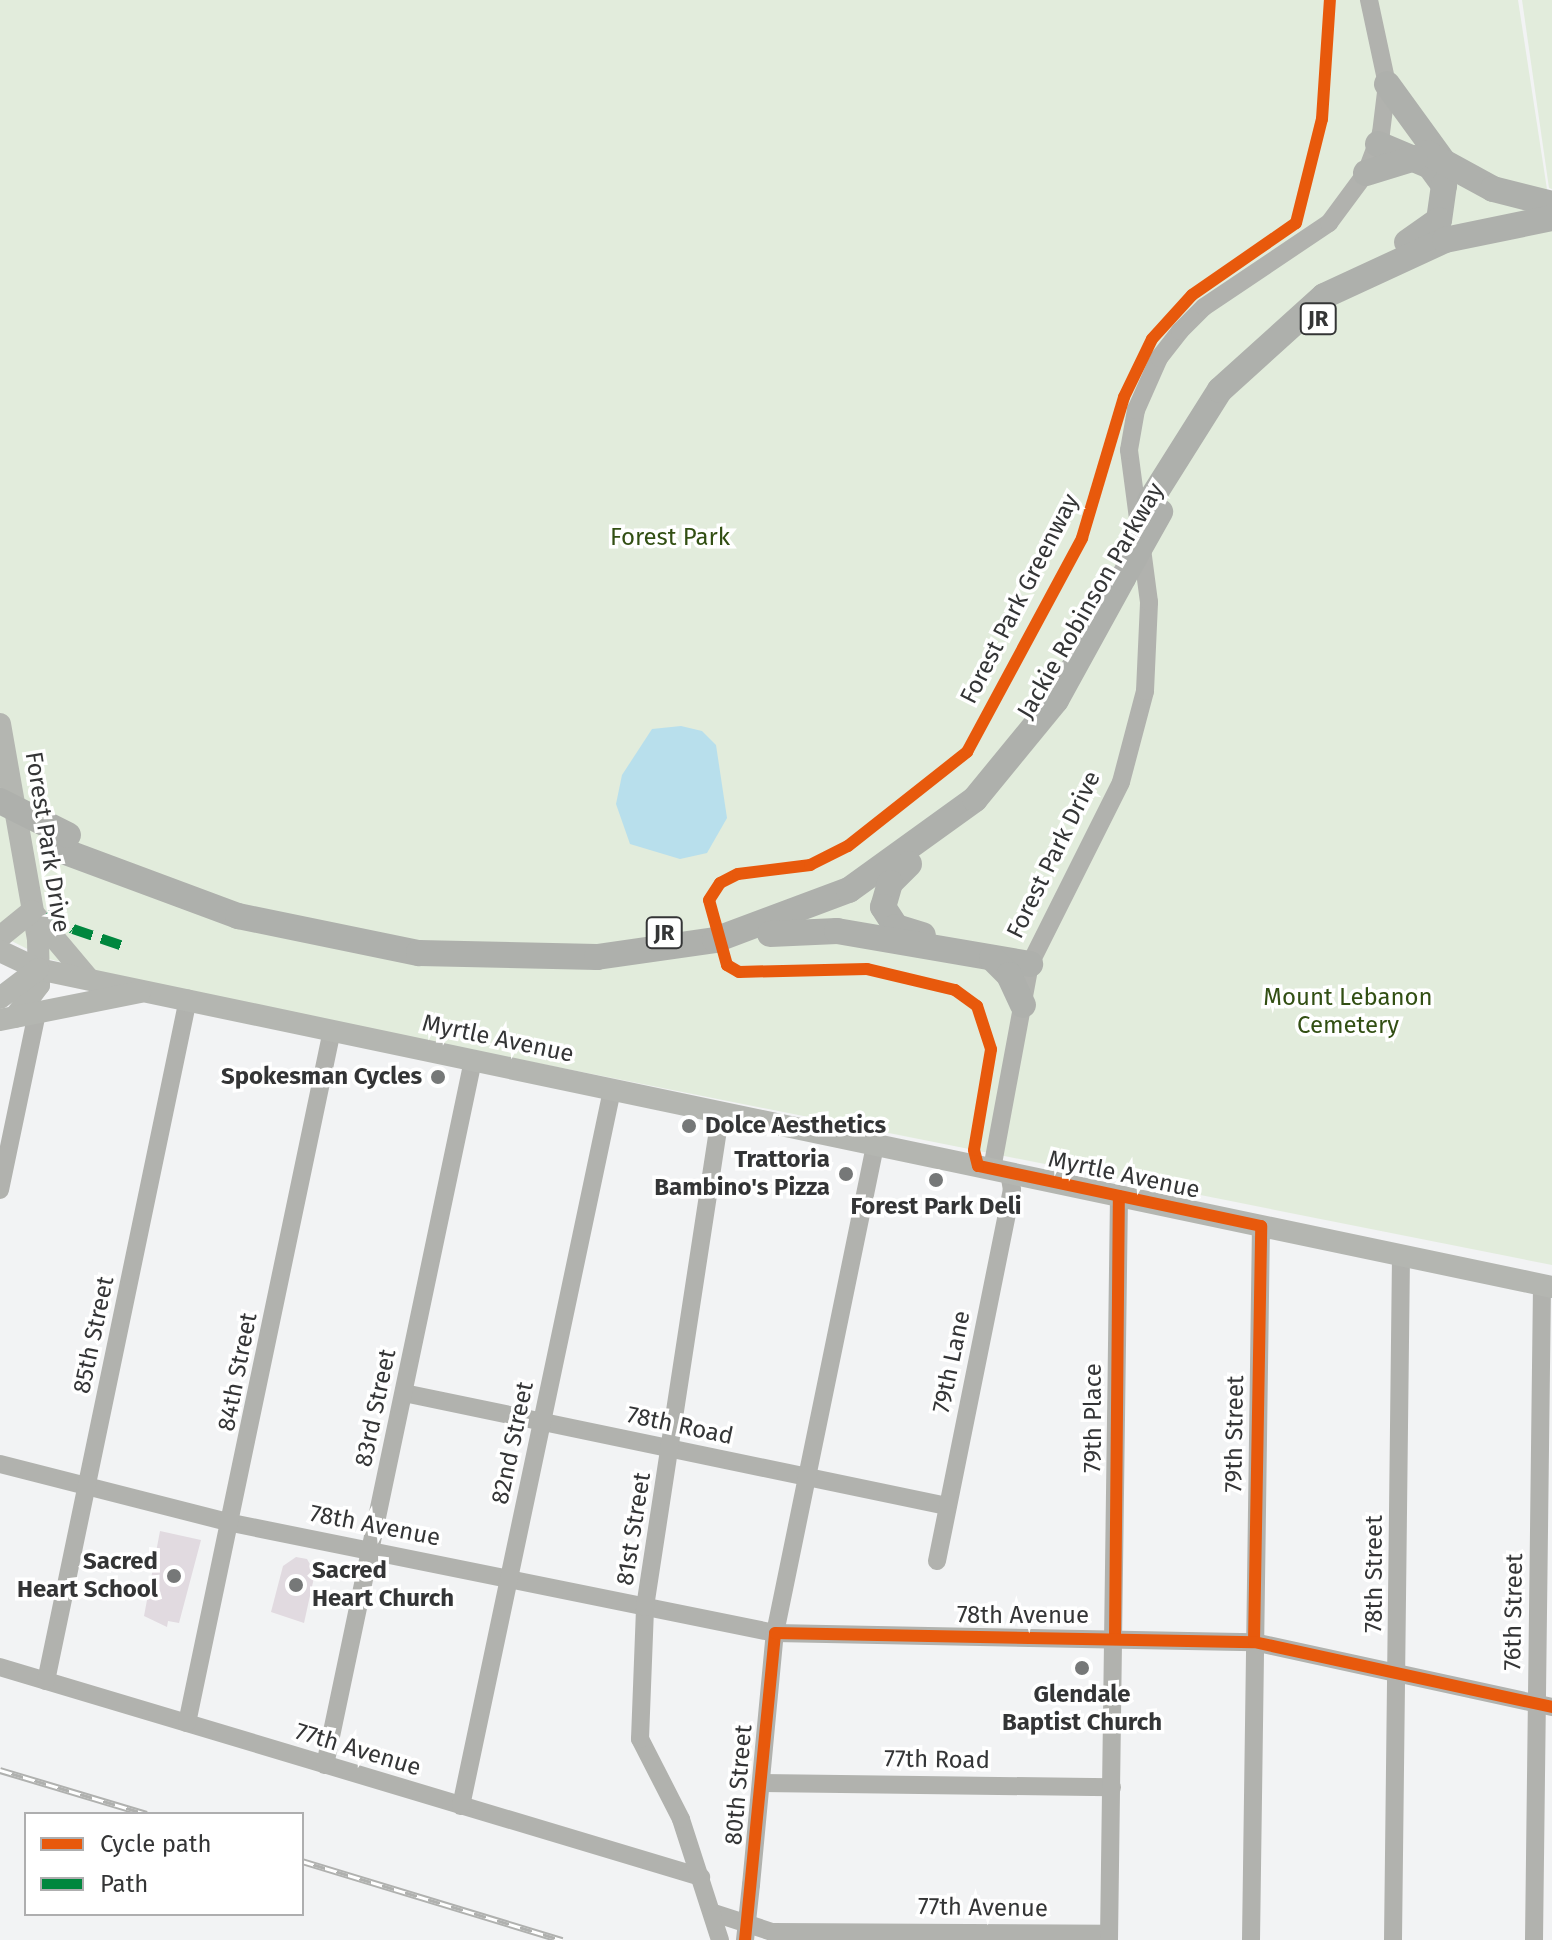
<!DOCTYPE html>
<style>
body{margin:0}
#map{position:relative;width:1552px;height:1940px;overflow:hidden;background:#f2f3f4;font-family:"Fira Sans",sans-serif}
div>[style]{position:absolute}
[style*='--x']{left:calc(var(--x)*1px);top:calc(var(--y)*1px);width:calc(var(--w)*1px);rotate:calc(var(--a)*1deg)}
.green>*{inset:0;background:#e2ecdc}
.water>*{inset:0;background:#b8dfec}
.building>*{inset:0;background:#e1dae0}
.minor>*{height:18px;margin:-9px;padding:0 9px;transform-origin:9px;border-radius:9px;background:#b1b2ae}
.major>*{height:22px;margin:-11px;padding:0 11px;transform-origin:11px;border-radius:11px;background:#b4b6b1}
.highway>*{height:26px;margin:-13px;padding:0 13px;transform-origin:13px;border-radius:13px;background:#aeb0ac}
.rail>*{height:7px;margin-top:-3.5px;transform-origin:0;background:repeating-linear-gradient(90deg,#fff 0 12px,#b0b1af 0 24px);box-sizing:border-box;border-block:2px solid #b0b1af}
.minor-bridge>*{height:18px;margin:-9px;padding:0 9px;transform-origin:9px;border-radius:9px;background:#b1b2ae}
.highway-bridge>*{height:26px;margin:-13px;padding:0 13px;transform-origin:13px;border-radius:13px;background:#aeb0ac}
.quiet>*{height:10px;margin-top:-5px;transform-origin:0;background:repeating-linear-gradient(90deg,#00873e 0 20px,transparent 0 30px)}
.cycleway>*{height:12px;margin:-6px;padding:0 6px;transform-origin:6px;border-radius:6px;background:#e8590c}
.dots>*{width:22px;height:22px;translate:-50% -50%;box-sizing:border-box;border:4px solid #fff;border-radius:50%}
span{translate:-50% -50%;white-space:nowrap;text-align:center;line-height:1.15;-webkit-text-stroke:7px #fff;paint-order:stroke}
.shield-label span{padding:2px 6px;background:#fff;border:2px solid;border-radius:6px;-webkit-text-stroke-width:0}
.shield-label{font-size:22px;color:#343536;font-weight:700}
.park-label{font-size:24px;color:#324f13}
.street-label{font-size:24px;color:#343536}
.poi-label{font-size:24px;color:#343536;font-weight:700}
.right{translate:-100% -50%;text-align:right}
.left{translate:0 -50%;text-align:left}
.legend{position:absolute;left:24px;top:1812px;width:280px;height:104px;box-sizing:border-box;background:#fff;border:2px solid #aeaeaf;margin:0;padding:10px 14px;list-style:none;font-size:24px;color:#343536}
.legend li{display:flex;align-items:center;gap:16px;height:40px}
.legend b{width:40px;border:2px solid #aeaeaf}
</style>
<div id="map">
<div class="green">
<div style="clip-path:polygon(0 0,1518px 0,1552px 222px,1552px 1265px,190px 994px,45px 958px,0 935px)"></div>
<div style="clip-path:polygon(1522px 0,1552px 0,1552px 189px,1549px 188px)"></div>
</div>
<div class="water">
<div style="clip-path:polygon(681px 726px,702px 731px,716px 745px,727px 818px,707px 853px,680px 859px,630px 844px,616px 804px,622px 775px,652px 729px)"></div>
</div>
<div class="building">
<div style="clip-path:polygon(160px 1531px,201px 1540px,179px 1623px,168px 1621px,167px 1627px,144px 1616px)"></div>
<div style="clip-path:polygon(296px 1557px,307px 1559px,315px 1573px,304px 1623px,271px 1612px,283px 1566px)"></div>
</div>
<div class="minor">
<div style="--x:992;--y:1169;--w:208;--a:-79.5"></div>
<div style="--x:1030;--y:964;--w:203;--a:-63.4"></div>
<div style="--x:1121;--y:782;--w:94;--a:-75.2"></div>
<div style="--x:1145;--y:691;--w:89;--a:-87.4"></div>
<div style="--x:1149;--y:602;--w:153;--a:-97.5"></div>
<div style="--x:1129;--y:450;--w:41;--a:-80.1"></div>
<div style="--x:1136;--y:410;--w:57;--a:-66.1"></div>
<div style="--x:1159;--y:358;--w:34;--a:-52"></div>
<div style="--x:1180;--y:331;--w:34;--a:-45"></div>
<div style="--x:1204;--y:307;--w:151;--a:-33.9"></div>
<div style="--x:1329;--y:223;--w:62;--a:-53.5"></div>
<div style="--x:1366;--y:173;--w:43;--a:-69.4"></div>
<div style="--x:1381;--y:133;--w:49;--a:-83"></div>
<div style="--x:1387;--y:84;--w:86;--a:-102.1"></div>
<div style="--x:0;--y:1190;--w:181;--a:-78.2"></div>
<div style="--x:404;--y:1393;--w:555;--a:11.76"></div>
<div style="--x:0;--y:1464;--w:239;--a:14.3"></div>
<div style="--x:232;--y:1523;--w:554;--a:11.45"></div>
<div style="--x:775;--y:1633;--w:479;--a:1.1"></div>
<div style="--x:1254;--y:1642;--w:305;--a:12.3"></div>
<div style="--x:937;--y:1561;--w:379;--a:-78.6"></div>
<div style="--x:1012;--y:1190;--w:17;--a:-100"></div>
<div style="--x:0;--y:1667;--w:732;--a:16.68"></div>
<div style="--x:46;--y:1681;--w:697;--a:-78.24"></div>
<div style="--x:187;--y:1723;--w:708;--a:-78.18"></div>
<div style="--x:325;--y:1765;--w:720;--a:-78.14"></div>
<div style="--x:762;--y:1783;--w:350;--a:0.7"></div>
<div style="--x:461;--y:1806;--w:732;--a:-78.09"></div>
<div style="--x:751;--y:1885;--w:253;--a:-84.6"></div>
<div style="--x:775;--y:1633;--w:498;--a:-78.4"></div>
<div style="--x:714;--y:1913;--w:61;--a:18.1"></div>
<div style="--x:772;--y:1932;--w:337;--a:0.3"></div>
<div style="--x:720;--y:1940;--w:127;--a:-107.9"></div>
<div style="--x:681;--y:1819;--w:90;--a:-117.1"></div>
<div style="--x:640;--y:1739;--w:132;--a:-87.8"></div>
<div style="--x:645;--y:1607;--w:500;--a:-81.3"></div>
<div style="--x:1109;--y:1940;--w:744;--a:-89.23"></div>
<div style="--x:1251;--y:1940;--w:714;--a:-89.2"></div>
<div style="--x:1393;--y:1940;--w:684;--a:-89.33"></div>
<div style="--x:1534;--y:1940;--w:655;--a:-89.3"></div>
</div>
<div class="major">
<div style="--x:0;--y:724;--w:218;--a:80"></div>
<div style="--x:38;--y:939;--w:46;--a:88.8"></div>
<div style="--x:39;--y:985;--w:40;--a:127"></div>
<div style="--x:35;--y:915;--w:82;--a:49.9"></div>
<div style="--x:0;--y:937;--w:41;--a:-39.1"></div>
<div style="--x:0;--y:951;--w:42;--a:25.3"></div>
<div style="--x:38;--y:969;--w:1547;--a:11.86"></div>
<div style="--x:0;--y:998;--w:48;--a:-37.3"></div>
<div style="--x:0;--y:1020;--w:143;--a:-11.3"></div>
</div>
<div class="highway">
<div style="--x:1387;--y:84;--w:95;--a:54"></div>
<div style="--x:1378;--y:144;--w:56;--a:22.9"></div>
<div style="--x:1430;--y:166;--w:24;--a:54"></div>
<div style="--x:1444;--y:185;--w:35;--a:98"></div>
<div style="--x:1439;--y:220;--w:39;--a:145"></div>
<div style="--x:1427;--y:153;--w:75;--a:28.6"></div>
<div style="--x:1493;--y:189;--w:61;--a:14.3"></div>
<div style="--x:1366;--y:173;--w:51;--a:-17"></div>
<div style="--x:1150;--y:501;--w:131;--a:-57.8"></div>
<div style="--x:1220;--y:390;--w:140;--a:-42.1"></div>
<div style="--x:1324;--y:296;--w:133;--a:-24.8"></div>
<div style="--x:1445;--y:240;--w:109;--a:-11.6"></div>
<div style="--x:63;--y:851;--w:187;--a:20.4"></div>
<div style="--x:238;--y:916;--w:185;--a:11.6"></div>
<div style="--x:419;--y:953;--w:178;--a:1.3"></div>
<div style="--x:597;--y:957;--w:119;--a:-8.2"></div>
<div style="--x:715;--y:940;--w:143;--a:-20.5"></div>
<div style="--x:849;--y:890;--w:155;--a:-35.8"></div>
<div style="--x:975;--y:799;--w:128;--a:-50.7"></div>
<div style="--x:1056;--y:700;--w:139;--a:-61.2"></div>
<div style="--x:909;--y:864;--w:27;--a:135"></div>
<div style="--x:890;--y:883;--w:25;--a:106"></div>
<div style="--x:883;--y:907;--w:24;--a:57"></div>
<div style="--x:896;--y:927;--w:28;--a:17"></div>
<div style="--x:770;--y:934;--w:67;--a:-2.6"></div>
<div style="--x:837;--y:931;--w:196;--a:9.7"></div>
<div style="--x:992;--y:958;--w:24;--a:45"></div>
<div style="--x:1009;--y:975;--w:33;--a:65"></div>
</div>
<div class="rail">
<div style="--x:0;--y:1770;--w:153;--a:16.7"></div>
<div style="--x:302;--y:1861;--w:272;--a:16.9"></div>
</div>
<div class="minor-bridge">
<div style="--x:745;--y:1940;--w:55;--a:-83.8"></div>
</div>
<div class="highway-bridge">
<div style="--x:1123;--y:578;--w:76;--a:-60.7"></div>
<div style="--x:0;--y:801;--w:76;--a:26.6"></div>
</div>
<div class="quiet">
<div style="--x:48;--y:911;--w:31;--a:36"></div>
<div style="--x:73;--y:929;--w:59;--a:18.7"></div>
</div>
<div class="cycleway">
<div style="--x:1115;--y:1639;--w:443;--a:-89.5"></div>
<div style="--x:1254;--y:1642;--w:416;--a:-89"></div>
<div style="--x:1261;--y:1226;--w:289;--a:-168"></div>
<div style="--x:978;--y:1166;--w:16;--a:-104"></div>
<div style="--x:974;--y:1150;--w:102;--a:-80.4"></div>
<div style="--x:991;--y:1049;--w:45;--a:-108"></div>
<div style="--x:977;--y:1006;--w:27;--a:-144"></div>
<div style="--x:955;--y:990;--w:90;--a:-166.6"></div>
<div style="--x:867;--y:969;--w:128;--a:178.7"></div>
<div style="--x:739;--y:972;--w:14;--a:-150"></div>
<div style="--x:727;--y:965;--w:67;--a:-105.5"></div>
<div style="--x:709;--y:900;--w:20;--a:-57"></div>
<div style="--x:720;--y:883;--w:20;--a:-27"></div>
<div style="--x:738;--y:874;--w:73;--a:-7.1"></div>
<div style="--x:810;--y:865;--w:42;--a:-26.6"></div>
<div style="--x:848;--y:846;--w:152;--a:-38.3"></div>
<div style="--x:967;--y:752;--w:243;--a:-61.7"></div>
<div style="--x:1082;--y:538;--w:147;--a:-73.4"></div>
<div style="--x:1124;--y:397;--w:64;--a:-64.2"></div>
<div style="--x:1152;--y:339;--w:59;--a:-47.7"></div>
<div style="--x:1192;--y:295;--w:126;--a:-34.7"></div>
<div style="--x:1296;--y:223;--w:107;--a:-76"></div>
<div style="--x:1322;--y:119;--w:119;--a:-86.2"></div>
<div style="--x:745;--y:1940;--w:308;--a:-84.4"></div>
<div style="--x:775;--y:1633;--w:479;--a:1.1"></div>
<div style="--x:1254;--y:1642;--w:305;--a:12.3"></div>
</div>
<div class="dots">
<div style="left:438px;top:1077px;background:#767878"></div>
<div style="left:689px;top:1126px;background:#767878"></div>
<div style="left:846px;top:1174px;background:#767878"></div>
<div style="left:936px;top:1180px;background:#767878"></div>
<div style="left:174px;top:1576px;background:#767878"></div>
<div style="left:296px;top:1585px;background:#767878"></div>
<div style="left:1082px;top:1668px;background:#767878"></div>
</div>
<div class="shield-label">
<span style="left:1318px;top:319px">JR</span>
<span style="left:664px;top:933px">JR</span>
</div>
<div class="park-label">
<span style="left:670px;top:538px">Forest Park</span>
<span style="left:1348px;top:1012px">Mount Lebanon<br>Cemetery</span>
</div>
<div class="street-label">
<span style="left:1020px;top:599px;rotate:-63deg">Forest Park Greenway</span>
<span style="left:1091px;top:601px;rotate:-60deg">Jackie Robinson Parkway</span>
<span style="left:47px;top:842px;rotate:81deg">Forest Park Drive</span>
<span style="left:1054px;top:855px;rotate:-64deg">Forest Park Drive</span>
<span style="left:498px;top:1039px;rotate:12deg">Myrtle Avenue</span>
<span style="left:1124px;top:1175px;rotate:12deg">Myrtle Avenue</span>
<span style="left:94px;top:1335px;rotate:-78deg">85th Street</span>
<span style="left:952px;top:1362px;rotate:-78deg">79th Lane</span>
<span style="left:238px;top:1372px;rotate:-79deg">84th Street</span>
<span style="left:376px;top:1408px;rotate:-78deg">83rd Street</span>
<span style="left:1094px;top:1418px;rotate:-90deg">79th Place</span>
<span style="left:680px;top:1426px;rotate:12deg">78th Road</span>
<span style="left:1235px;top:1434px;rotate:-89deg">79th Street</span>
<span style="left:513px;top:1443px;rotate:-78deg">82nd Street</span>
<span style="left:375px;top:1526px;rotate:11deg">78th Avenue</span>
<span style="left:634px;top:1529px;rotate:-81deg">81st Street</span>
<span style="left:1375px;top:1574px;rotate:-90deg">78th Street</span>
<span style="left:1514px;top:1612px;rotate:-89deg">76th Street</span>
<span style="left:1023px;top:1616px">78th Avenue</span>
<span style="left:358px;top:1750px;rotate:17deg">77th Avenue</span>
<span style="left:937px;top:1760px;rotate:1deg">77th Road</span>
<span style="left:739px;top:1785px;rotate:-85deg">80th Street</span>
<span style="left:983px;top:1908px;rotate:1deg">77th Avenue</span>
</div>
<div class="poi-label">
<span class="right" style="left:422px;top:1077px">Spokesman Cycles</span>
<span class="left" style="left:705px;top:1126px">Dolce Aesthetics</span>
<span class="right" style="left:830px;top:1174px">Trattoria<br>Bambino's Pizza</span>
<span style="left:936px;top:1207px">Forest Park Deli</span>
<span class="right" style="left:158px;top:1576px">Sacred<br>Heart School</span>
<span class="left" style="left:312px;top:1585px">Sacred<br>Heart Church</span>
<span style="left:1082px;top:1709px">Glendale<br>Baptist Church</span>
</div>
<ul class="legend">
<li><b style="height:10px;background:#e8590c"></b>Cycle path</li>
<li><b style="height:10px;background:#00873e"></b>Path</li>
</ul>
</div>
